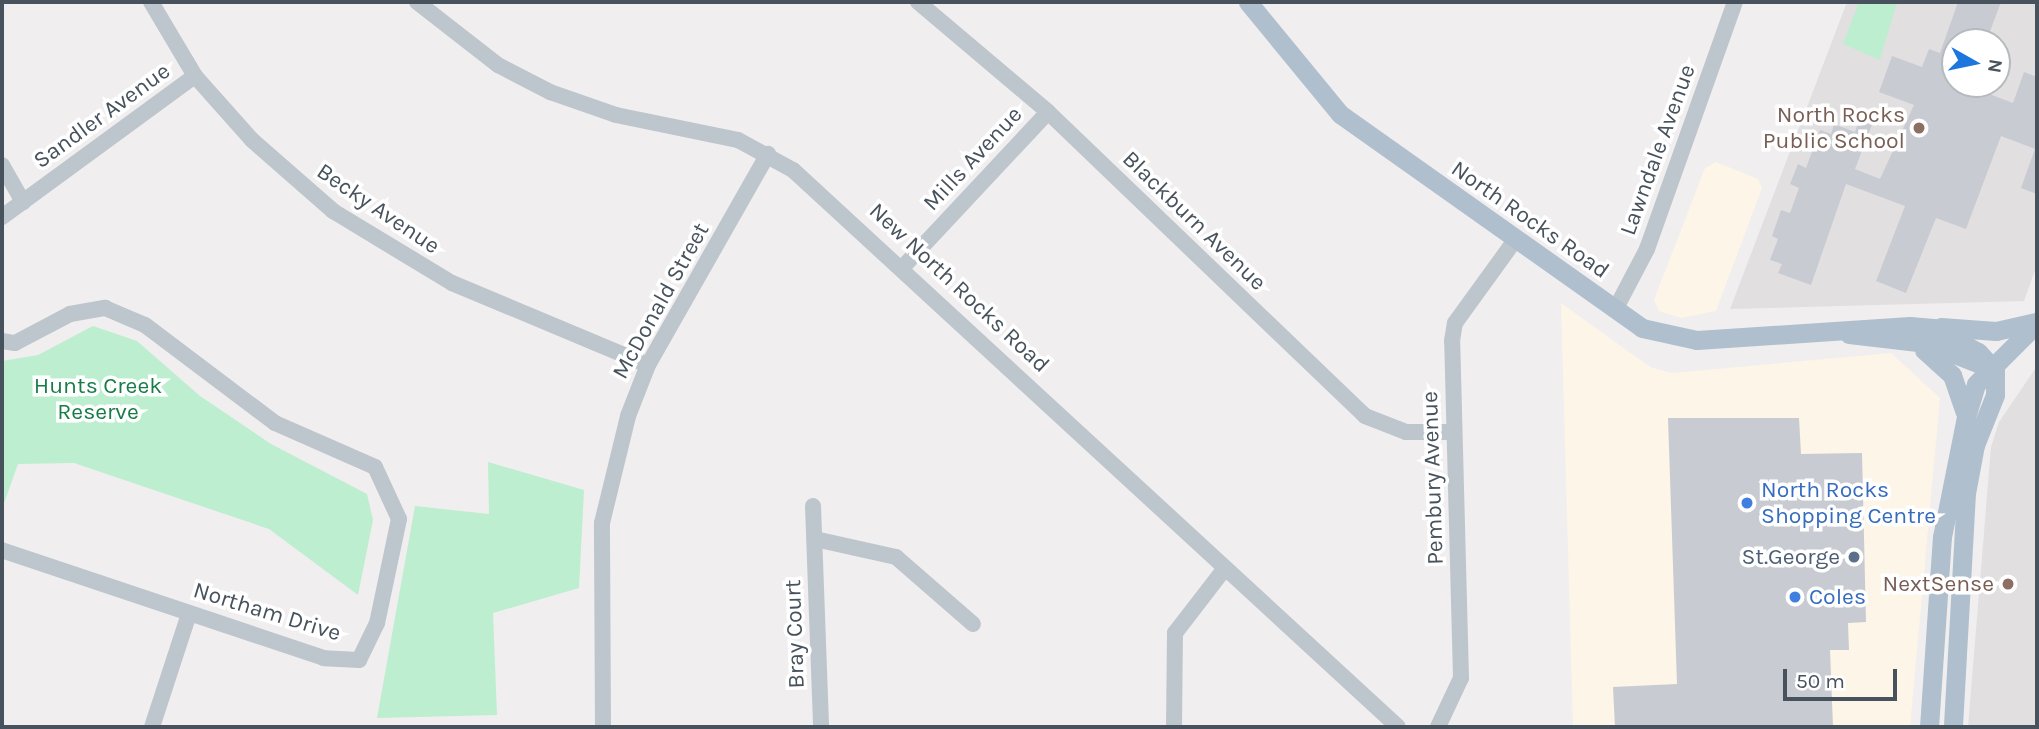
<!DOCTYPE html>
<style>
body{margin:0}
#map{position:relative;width:2039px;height:729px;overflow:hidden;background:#f1eeef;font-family:Karla,sans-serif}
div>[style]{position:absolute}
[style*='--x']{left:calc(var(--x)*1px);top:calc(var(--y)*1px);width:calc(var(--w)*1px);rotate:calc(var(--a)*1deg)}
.commercial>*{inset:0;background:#fcf5e8}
.education>*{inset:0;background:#e2dfe1}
.green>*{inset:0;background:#bdeecf}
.building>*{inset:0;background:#c8cbd1}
.minor>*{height:16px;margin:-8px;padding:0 8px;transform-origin:8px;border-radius:8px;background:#bdc6cd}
.major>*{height:19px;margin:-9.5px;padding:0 9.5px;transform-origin:9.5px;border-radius:9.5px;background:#afbfcd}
.dots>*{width:19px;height:19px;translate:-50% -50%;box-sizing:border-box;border:4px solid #fff;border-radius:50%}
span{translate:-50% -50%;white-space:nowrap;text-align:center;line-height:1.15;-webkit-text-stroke:7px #fff;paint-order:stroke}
.education-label{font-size:23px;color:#785e54}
.right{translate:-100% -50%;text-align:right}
.street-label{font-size:23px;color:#47525c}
.park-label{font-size:23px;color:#187c48}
.shop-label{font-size:23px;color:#366cbe}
.left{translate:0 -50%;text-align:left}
.service-label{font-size:23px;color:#4e5e75}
.frame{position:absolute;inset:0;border:4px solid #47525c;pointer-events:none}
.north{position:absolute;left:1941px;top:28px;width:70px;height:70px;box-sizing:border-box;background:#fff;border:2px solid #b5babe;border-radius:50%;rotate:99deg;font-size:19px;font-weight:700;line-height:28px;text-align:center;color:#47525c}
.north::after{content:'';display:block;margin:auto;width:24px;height:32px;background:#1c76de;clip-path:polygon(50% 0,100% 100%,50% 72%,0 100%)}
.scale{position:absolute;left:1783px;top:669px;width:114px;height:32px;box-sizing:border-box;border:4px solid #47525c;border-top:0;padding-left:9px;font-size:21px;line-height:24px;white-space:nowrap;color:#47525c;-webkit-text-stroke:5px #fff;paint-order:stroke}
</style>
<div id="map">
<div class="commercial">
<div style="clip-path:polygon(1716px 162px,1758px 179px,1762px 188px,1716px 311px,1681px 318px,1659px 311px,1654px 300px,1705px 168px)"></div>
<div style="clip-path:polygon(1561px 303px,1650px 367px,1672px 373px,1891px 353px,1940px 398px,1910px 727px,1573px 727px)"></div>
</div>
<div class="education">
<div style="clip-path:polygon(evenodd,1847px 2px,2037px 2px,2037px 265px,2024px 301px,1730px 309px,1847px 2px,1955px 42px,1997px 42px,1997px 84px,1955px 84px,1955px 42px)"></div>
<div style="clip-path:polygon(2037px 366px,2037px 727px,1968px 727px,1991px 447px,1999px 422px)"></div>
</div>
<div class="green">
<div style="clip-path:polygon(1859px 2px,1897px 2px,1880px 60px,1843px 44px)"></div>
<div style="clip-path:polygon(93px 326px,137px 341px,200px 396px,271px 444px,367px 494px,373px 520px,358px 595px,269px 529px,74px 463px,18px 464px,2px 509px,2px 361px,38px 355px)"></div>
<div style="clip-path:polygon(488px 462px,584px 490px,579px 588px,493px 613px,497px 715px,377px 718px,415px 506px,489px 514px)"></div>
</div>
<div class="building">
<div style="clip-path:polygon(1958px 2px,2001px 2px,1986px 42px,1955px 42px,1955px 84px,1978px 84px,1976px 89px,2013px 103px,2024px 72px,2037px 77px,2037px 194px,2021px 188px,2035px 149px,2001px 136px,1966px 229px,1936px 218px,1906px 293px,1876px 281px,1905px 206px,1846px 184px,1811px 285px,1778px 273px,1782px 264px,1770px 260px,1778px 239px,1772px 236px,1781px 210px,1790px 213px,1799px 188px,1790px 184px,1798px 164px,1806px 168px,1820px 130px,1831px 134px,1834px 124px,1855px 132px,1860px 117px,1873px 122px,1855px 169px,1880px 179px,1914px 105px,1879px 92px,1892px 56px,1922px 67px,1929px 49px,1940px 53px)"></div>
<div style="clip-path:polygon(1668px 418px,1799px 418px,1801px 454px,1862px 453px,1866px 622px,1848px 623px,1849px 650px,1830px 650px,1833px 727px,1615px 727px,1613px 687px,1677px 684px)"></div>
</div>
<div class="minor">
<div style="--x:151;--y:2;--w:86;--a:59.3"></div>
<div style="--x:195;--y:76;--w:86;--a:48.3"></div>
<div style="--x:252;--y:140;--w:108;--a:41.2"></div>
<div style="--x:333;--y:211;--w:139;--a:31.2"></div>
<div style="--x:452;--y:283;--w:212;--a:22.7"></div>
<div style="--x:417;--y:2;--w:103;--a:37.9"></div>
<div style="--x:498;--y:65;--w:59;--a:27.4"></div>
<div style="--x:550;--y:92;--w:70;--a:19.2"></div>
<div style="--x:616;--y:115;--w:125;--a:11.6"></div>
<div style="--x:738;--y:140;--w:63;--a:28.6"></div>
<div style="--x:793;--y:170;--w:822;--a:42.63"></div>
<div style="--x:918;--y:2;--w:170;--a:40.2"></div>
<div style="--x:1048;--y:112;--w:439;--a:43.8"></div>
<div style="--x:1365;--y:416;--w:44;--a:21.3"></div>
<div style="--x:1406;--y:432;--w:48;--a:0"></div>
<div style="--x:2;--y:165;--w:43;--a:60.4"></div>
<div style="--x:2;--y:217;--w:239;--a:-36.2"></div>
<div style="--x:903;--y:267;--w:212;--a:-46.9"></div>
<div style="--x:1615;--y:310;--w:69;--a:-62.3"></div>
<div style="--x:1647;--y:249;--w:262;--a:-70.4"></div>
<div style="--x:2;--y:341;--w:13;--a:9"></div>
<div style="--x:15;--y:343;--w:62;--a:-27.8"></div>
<div style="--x:70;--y:314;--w:36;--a:-10"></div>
<div style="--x:105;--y:308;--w:43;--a:23"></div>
<div style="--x:145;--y:325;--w:163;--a:37"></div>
<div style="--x:275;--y:423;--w:109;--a:23.7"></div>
<div style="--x:375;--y:467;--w:57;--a:65.2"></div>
<div style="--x:399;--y:519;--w:106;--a:101.9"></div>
<div style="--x:377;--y:623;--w:41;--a:115.9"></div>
<div style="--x:359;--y:660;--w:35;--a:-177"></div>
<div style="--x:324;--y:658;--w:340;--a:-161.5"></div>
<div style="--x:813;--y:506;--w:221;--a:87.9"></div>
<div style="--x:815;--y:539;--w:83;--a:12.5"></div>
<div style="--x:896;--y:557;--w:102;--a:41"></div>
<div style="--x:152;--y:727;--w:119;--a:-71.9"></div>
<div style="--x:603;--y:727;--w:204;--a:-90.3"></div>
<div style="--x:602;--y:523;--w:110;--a:-76.3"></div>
<div style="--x:628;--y:416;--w:55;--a:-68.6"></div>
<div style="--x:648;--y:365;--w:243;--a:-60.4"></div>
<div style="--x:1174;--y:727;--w:94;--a:-89.4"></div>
<div style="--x:1175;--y:633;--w:82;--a:-52.4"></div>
<div style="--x:1438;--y:727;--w:54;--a:-64.9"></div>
<div style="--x:1461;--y:678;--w:337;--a:-91.5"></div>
<div style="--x:1452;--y:341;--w:18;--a:-81"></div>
<div style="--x:1455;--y:323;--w:102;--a:-54.1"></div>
</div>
<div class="major">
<div style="--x:1248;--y:2;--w:145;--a:50.6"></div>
<div style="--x:1340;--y:114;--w:370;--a:35.3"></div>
<div style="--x:1642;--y:328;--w:56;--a:12.3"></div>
<div style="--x:1697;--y:340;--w:213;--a:-3.8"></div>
<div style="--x:1910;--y:326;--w:23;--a:5"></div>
<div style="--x:1933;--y:328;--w:51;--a:28.1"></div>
<div style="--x:1978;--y:352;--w:25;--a:47"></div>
<div style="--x:1995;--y:370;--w:25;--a:90"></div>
<div style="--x:1995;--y:395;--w:54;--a:111.8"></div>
<div style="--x:1975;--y:445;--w:49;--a:100.6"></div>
<div style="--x:1966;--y:493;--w:234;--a:93.2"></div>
<div style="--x:1941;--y:327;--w:55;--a:4.2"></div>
<div style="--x:1996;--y:331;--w:41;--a:-12.7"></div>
<div style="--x:1849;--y:334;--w:78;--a:6.7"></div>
<div style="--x:1926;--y:343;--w:72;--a:21.2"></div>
<div style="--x:1924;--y:350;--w:38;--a:42"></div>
<div style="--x:1952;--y:375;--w:39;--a:71"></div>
<div style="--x:1929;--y:727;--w:190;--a:-86.1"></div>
<div style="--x:1942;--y:537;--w:122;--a:-78.7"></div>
<div style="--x:1966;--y:417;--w:34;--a:-73"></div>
<div style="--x:1976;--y:384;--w:86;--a:-45"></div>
</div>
<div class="dots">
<div style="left:1919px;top:128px;background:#8d6e63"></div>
<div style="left:1747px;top:503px;background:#3f7fe0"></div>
<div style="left:1854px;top:557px;background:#5c6f8a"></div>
<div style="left:2008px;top:584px;background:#8d6e63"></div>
<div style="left:1795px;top:597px;background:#3f7fe0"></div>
</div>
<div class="education-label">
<span class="right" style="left:1905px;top:128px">North Rocks<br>Public School</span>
<span class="right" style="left:1994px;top:584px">NextSense</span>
</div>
<div class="street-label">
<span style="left:102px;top:116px;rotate:-36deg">Sandler Avenue</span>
<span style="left:1658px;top:150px;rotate:-70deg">Lawndale Avenue</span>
<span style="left:973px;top:159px;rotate:-47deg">Mills Avenue</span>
<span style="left:378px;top:209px;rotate:34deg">Becky Avenue</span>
<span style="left:1530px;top:220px;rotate:35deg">North Rocks Road</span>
<span style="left:1194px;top:221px;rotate:44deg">Blackburn Avenue</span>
<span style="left:959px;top:288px;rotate:43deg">New North Rocks Road</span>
<span style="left:661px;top:301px;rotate:-61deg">McDonald Street</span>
<span style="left:1433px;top:478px;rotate:-92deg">Pembury Avenue</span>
<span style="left:267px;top:612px;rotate:17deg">Northam Drive</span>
<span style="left:795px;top:634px;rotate:-92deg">Bray Court</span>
</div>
<div class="park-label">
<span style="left:98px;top:399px">Hunts Creek<br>Reserve</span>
</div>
<div class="shop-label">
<span class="left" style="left:1761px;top:503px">North Rocks<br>Shopping Centre</span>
<span class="left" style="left:1809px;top:597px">Coles</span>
</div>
<div class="service-label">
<span class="right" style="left:1840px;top:557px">St.George</span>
</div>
<div class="frame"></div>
<div class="north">N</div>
<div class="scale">50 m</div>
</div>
